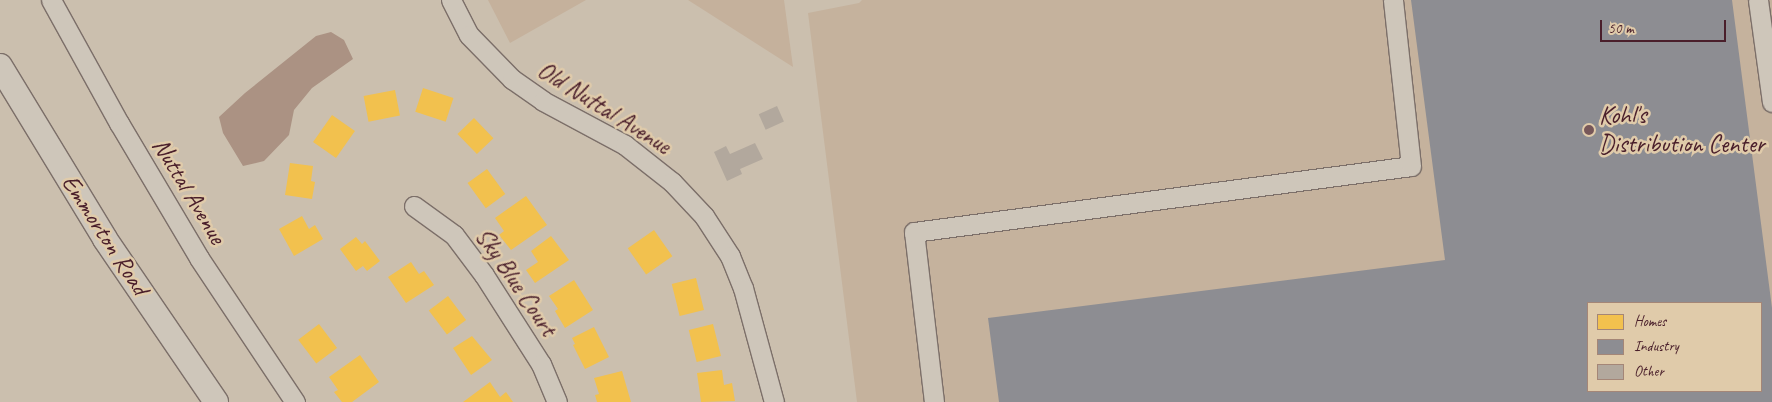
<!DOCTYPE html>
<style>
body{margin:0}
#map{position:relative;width:1772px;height:402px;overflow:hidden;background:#cbbfae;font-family:Caveat,sans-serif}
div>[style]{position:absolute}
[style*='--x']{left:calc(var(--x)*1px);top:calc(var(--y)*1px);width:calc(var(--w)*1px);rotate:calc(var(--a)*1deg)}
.built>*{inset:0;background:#c5b29d}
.green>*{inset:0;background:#c5b19c}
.water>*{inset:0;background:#ab9283}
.homes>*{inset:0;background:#f2c14e;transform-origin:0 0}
.industry>*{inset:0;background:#8d8d92}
.building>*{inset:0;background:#b2a89d;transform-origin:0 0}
.roads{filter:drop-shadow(1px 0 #7c6f69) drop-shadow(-1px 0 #7c6f69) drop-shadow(0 1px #7c6f69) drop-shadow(0 -1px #7c6f69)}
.minor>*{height:19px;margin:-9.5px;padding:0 9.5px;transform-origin:9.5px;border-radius:9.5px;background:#cec6ba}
.major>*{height:24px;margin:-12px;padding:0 12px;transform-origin:12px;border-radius:12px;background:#cec6ba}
.dots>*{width:14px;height:14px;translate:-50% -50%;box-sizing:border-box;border:2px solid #e0cbaa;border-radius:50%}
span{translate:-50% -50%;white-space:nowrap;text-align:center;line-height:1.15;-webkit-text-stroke:5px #e0cbaa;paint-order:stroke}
.street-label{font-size:25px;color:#4a1f2b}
.poi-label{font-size:25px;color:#4a1f2b}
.left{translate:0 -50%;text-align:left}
.legend{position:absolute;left:1587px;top:302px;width:175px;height:90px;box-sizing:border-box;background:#e0cbaa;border:1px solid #a48677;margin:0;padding:6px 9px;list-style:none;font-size:15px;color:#4a1f2b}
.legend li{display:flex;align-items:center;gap:10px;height:25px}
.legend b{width:25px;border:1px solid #a48677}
.scale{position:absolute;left:1600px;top:20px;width:126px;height:22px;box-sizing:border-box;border:2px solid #4a1f2b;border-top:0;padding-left:6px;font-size:15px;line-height:18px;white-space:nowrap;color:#4a1f2b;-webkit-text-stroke:4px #e0cbaa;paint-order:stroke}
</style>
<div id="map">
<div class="built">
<div style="clip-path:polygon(evenodd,862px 0,1772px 0,1772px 402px,857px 402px,808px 13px,859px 3px,862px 0,1588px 303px,1761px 303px,1761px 391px,1588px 391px,1588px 303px)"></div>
</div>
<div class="green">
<div style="clip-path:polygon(488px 0,586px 0,510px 43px)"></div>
<div style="clip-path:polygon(688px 0,784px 0,793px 67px)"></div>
</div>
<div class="water">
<div style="clip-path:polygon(331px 32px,344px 40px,353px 59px,312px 88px,294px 110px,289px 135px,264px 161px,243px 166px,223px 133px,219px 117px,245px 93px,316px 36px)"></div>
</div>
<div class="homes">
<div style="left:423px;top:88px;width:32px;height:25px;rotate:18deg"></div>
<div style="left:395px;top:90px;width:26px;height:32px;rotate:79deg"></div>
<div style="left:332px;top:115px;width:28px;height:33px;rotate:35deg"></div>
<div style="left:474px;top:118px;width:28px;height:23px;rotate:46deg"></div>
<div style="clip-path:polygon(290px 163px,313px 166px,311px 181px,315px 182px,312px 199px,285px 195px)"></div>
<div style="left:487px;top:169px;width:31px;height:24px;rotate:54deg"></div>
<div style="clip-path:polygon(526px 196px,547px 225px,511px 250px,499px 235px,504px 231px,495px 218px)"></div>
<div style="clip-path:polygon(302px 216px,309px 229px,315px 225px,323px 239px,294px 256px,279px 229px)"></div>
<div style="left:654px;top:230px;width:32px;height:32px;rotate:55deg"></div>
<div style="clip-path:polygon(551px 236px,569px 260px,535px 283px,526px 270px,538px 262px,531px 251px)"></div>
<div style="clip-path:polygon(356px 237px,362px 244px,365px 241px,380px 261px,367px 271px,363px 266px,356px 271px,340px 249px)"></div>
<div style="clip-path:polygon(411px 262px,419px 274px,424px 271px,434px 285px,406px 303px,388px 277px)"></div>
<div style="left:696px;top:278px;width:33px;height:25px;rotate:76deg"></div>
<div style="clip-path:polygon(574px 280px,593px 310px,565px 328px,555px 311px,558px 309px,549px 296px)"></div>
<div style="left:448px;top:296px;width:30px;height:24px;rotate:53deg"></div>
<div style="left:319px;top:324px;width:30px;height:26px;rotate:53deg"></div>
<div style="left:713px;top:324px;width:33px;height:25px;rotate:76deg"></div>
<div style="clip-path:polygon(594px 327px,609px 357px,585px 369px,573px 345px,575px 344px,572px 338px)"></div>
<div style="clip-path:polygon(472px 336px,492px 360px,471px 375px,453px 348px)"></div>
<div style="clip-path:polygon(360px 355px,379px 382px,352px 402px,342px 402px,334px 392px,338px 390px,329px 377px)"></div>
<div style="clip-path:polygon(722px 370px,724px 385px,732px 383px,735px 401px,701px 402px,697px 373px)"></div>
<div style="clip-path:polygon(622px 371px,631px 402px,597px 402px,595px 395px,599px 394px,594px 378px)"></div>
<div style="clip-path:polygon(490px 382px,500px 397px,506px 392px,513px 402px,463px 402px)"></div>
</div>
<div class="industry">
<div style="clip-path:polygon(evenodd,1411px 0,1732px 0,1772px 308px,1772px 402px,999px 402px,988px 318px,1445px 260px,1411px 0,1588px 303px,1761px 303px,1761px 391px,1588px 391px,1588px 303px)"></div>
</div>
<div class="building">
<div style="left:777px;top:106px;width:17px;height:20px;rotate:66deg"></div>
<div style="clip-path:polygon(755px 143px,763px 159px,740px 169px,742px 174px,727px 181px,714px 152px,726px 146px,730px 154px)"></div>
</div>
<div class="roads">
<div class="minor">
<div style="--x:51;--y:0;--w:141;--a:61.1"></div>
<div style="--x:119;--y:123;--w:157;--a:59.3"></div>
<div style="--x:199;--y:258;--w:173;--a:56.3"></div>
<div style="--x:451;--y:0;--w:39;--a:63"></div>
<div style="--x:469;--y:35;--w:62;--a:45.7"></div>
<div style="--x:512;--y:79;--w:38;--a:35"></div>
<div style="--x:543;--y:101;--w:93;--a:28.2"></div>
<div style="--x:625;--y:145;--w:60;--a:38.2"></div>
<div style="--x:672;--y:182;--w:47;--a:46.7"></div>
<div style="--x:704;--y:216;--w:48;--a:57"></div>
<div style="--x:730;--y:256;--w:35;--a:68"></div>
<div style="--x:743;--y:288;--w:118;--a:74.8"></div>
<div style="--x:1758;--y:0;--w:103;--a:82.2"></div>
<div style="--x:414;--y:206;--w:49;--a:35.9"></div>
<div style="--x:454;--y:235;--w:50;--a:53.1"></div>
<div style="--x:484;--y:275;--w:106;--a:57.4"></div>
<div style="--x:541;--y:364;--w:41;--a:67.2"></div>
<div style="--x:934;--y:402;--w:171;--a:-96.7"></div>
<div style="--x:914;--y:232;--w:501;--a:-7.56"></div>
<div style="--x:1411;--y:166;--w:167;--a:-96.2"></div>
</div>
<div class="major">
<div style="--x:0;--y:66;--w:202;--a:58.7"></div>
<div style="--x:105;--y:239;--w:197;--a:55.7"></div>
</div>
</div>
<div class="dots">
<div style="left:1589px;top:130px;background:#775759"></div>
</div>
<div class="street-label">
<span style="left:604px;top:108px;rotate:32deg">Old Nuttal Avenue</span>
<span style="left:189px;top:191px;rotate:59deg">Nuttal Avenue</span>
<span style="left:105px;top:235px;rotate:57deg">Emmorton Road</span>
<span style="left:516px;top:282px;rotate:56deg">Sky Blue Court</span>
</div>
<div class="poi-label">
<span class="left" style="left:1599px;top:130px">Kohl's<br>Distribution Center</span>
</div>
<ul class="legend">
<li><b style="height:14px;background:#f2c14e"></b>Homes</li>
<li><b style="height:14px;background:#8d8d92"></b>Industry</li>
<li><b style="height:14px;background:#b2a89d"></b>Other</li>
</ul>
<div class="scale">50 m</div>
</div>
